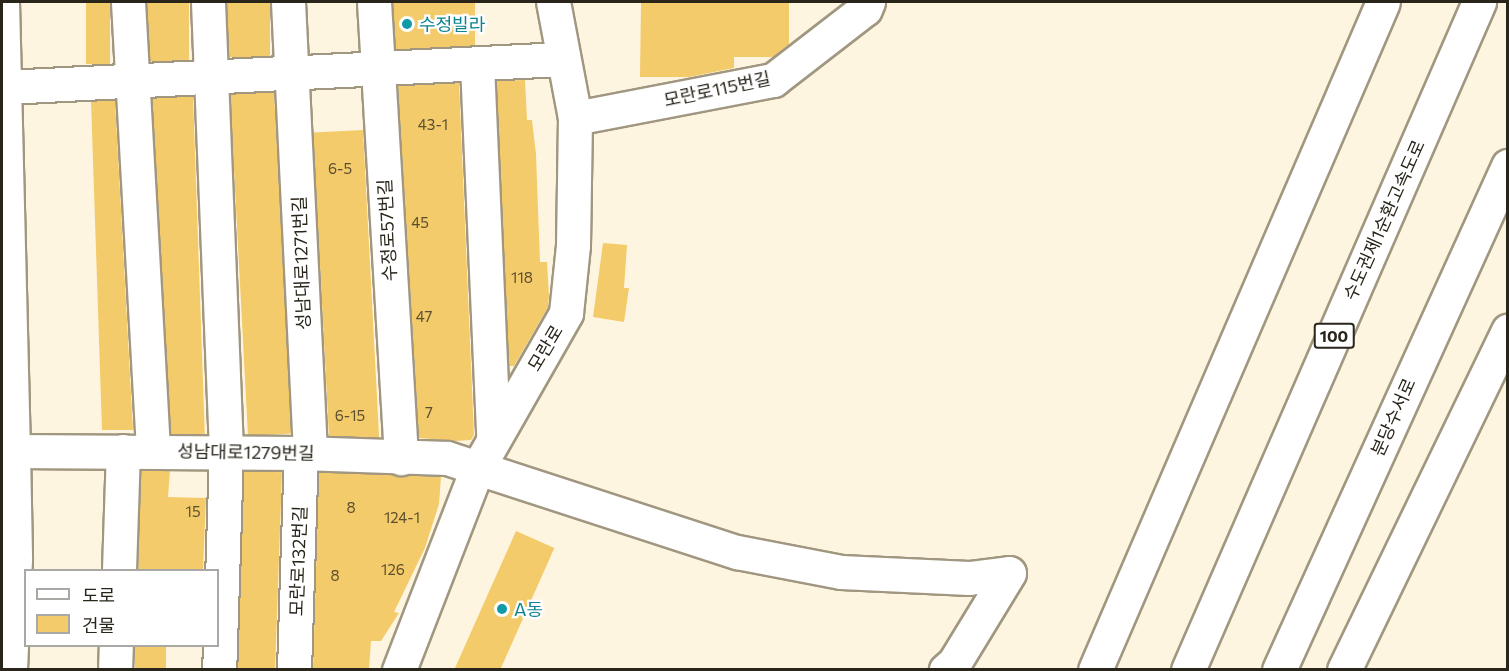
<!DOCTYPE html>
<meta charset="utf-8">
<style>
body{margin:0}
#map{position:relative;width:1509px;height:671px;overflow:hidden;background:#fef5e1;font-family:Commissioner,"Noto Sans KR",sans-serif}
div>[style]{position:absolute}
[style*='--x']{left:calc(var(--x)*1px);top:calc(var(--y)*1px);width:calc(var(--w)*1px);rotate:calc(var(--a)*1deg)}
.building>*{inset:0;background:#f4cb6a;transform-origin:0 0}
.roads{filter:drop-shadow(2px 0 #a19780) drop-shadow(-2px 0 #a19780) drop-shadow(0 2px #a19780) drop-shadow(0 -2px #a19780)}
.minor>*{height:33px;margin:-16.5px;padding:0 16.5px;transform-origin:16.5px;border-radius:16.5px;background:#fff}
.major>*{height:33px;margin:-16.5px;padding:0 16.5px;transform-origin:16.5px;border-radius:16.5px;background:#fff}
.highway>*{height:33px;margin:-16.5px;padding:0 16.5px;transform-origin:16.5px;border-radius:16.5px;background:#fff}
.dots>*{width:16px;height:16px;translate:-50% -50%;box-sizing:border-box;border:3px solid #fff;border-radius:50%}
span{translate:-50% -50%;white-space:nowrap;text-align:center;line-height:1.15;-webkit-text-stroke:4.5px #fff;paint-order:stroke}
.number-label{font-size:15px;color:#5c4e2f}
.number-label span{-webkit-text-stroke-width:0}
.shield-label span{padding:2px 4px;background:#fff;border:2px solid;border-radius:4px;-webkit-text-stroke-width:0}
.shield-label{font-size:16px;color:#29251b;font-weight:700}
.culture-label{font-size:18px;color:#0d838f}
.left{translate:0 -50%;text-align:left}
.street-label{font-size:18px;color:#29251b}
.frame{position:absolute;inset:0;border:3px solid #29251b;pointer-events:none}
.legend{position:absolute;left:24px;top:569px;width:195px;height:78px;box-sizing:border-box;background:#fff;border:2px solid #a9a8a4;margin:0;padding:8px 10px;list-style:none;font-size:18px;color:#29251b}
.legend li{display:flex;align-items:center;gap:12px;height:30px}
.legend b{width:30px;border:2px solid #a9a8a4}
</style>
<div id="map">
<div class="building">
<div style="left:86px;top:2px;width:24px;height:62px"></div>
<div style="left:147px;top:2px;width:42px;height:59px"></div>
<div style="left:227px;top:2px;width:43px;height:55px"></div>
<div style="left:393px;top:2px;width:82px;height:47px"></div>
<div style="clip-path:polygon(641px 2px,789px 2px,789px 44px,773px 57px,734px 57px,734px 68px,689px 77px,640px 77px)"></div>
<div style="clip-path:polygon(525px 80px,527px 120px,532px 120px,536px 154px,540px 262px,547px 262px,549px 296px,548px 307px,514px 366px,509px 366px,496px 81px)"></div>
<div style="clip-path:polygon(459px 83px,474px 435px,471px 440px,455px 441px,419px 438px,398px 86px)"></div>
<div style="left:274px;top:92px;width:342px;height:44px;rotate:87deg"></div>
<div style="left:193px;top:96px;width:338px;height:41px;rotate:88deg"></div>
<div style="clip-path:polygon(115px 100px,133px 430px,102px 430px,91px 101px)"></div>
<div style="left:363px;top:130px;width:308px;height:50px;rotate:87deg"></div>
<div style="clip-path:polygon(603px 243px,627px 245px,624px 288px,629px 288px,624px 322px,593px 317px)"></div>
<div style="clip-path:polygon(141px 471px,170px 471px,168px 497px,206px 498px,203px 570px,138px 570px)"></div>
<div style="left:244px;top:471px;width:38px;height:198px;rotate:2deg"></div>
<div style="clip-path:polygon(319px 472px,441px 477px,439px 504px,425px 548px,394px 612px,399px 613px,381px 641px,371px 641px,369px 669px,313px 669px)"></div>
<div style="left:516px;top:531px;width:42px;height:153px;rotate:24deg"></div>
<div style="left:135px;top:645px;width:31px;height:24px"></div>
</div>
<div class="roads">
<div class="minor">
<div style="--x:128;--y:2;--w:450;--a:86.8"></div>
<div style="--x:208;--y:2;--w:450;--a:87.7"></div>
<div style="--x:226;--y:452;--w:218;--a:91.8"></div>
<div style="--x:288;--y:2;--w:452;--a:87.2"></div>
<div style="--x:374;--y:2;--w:457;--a:86.6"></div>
<div style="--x:477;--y:64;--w:372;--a:87.5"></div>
<div style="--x:5;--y:87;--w:557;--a:-2.88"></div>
<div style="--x:575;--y:118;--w:202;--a:-10.9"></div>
<div style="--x:773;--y:80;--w:116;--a:-37.7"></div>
<div style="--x:865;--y:9;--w:8;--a:-67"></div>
<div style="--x:13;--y:451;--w:288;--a:0.4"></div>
<div style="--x:301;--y:453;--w:146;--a:2"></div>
<div style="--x:447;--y:458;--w:305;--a:18"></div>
<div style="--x:737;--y:552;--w:106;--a:10.9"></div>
<div style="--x:841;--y:572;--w:128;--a:2.7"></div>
<div style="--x:969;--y:578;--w:40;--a:-7.1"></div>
<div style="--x:1009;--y:573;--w:105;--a:121.4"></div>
<div style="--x:954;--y:663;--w:11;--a:139"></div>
<div style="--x:119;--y:570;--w:119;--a:-88.1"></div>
<div style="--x:115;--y:670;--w:24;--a:-88"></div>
<div style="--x:294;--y:670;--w:217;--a:-88.2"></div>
<div style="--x:399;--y:670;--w:213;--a:-68.8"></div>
<div style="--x:476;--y:471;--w:182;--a:-60.3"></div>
<div style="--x:566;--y:313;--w:68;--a:-84.1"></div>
<div style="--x:573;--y:245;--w:127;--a:-89.1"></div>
<div style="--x:575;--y:118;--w:118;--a:-100.7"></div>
</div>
<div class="major">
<div style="--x:2;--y:2;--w:449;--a:88.6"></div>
<div style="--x:13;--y:451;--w:108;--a:88.9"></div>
<div style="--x:15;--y:559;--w:111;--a:92.6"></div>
</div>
<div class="highway">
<div style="--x:1095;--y:670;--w:727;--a:-66.68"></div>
<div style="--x:1188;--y:670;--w:729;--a:-66.46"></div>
<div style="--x:1279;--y:670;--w:554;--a:-65.56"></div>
<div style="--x:1344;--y:670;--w:377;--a:-64.2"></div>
</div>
</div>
<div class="dots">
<div style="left:407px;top:24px;background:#0f9aa8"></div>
<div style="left:502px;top:609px;background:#0f9aa8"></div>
</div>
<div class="number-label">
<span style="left:433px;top:125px">43-1</span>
<span style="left:340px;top:169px">6-5</span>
<span style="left:420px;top:223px">45</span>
<span style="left:522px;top:278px">118</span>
<span style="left:424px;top:317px">47</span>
<span style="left:429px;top:413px">7</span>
<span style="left:350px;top:416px">6-15</span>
<span style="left:351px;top:508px">8</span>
<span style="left:193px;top:512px">15</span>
<span style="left:402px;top:518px">124-1</span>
<span style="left:393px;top:570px">126</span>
<span style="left:335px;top:576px">8</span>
</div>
<div class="shield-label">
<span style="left:1334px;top:336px">100</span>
</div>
<div class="culture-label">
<span class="left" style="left:419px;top:24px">수정빌라</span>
<span class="left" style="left:514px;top:609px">A동</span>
</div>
<div class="street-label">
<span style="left:717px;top:89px;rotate:-12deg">모란로115번길</span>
<span style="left:1384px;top:220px;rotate:-66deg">수도권제1순환고속도로</span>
<span style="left:387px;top:230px;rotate:-93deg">수정로57번길</span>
<span style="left:301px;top:263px;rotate:-92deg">성남대로1271번길</span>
<span style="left:545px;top:348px;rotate:-59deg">모란로</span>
<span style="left:1393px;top:417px;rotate:-66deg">분당수서로</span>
<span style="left:246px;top:452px;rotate:1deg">성남대로1279번길</span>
<span style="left:298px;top:561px;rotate:-88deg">모란로132번길</span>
</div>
<div class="frame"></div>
<ul class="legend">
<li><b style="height:8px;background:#fff"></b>도로</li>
<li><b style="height:16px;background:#f4cb6a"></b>건물</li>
</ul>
</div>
